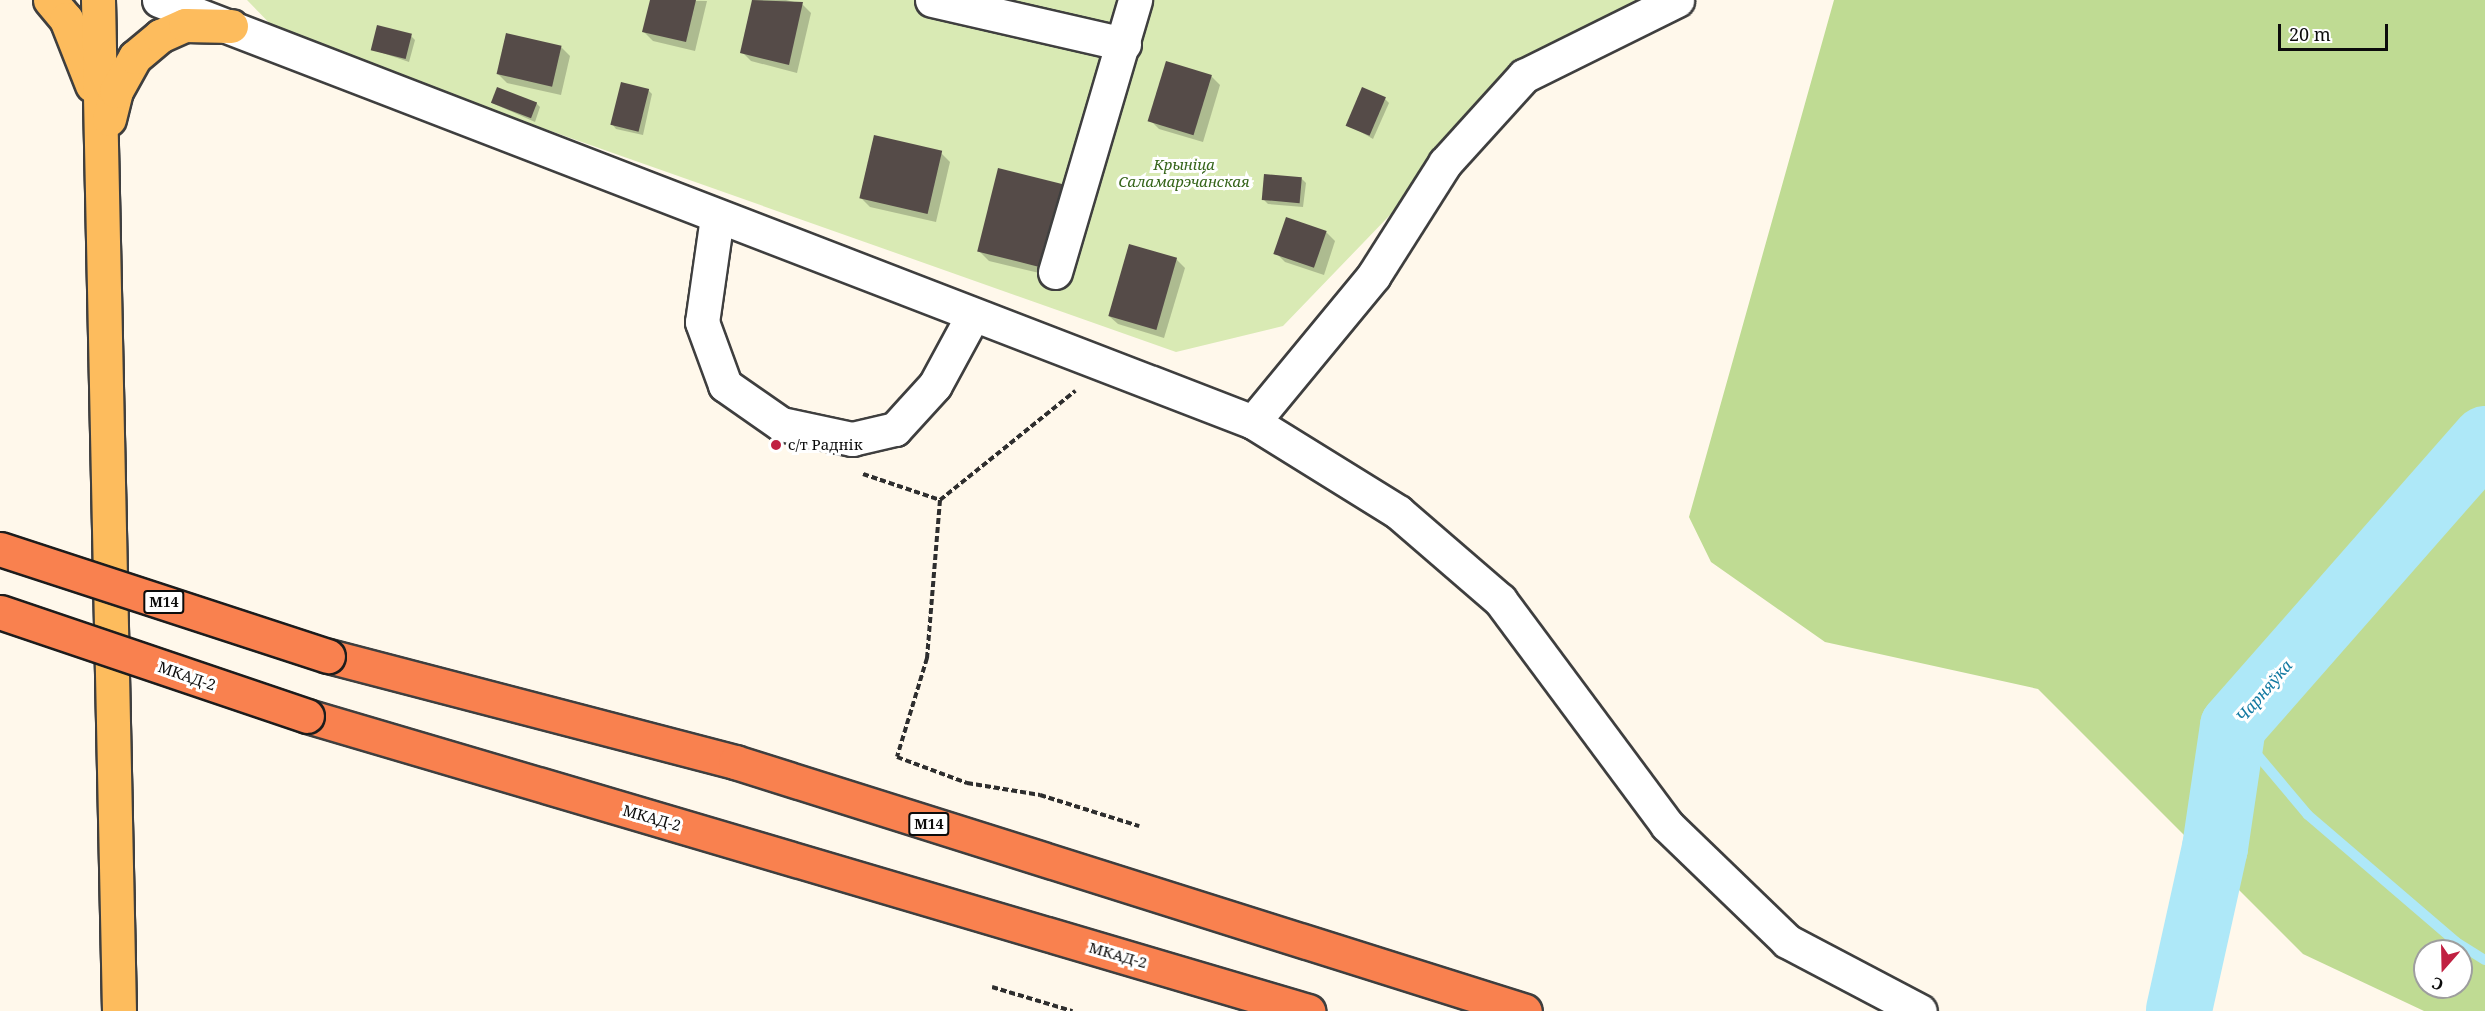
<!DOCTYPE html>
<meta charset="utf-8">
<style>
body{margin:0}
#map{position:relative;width:2485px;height:1011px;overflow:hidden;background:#fff8eb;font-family:"Noto Serif",serif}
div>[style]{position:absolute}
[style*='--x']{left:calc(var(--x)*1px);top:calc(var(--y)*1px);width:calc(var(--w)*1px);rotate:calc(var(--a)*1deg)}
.green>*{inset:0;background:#d9eab4}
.forest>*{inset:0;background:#bfdb93}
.shadow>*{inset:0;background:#0003}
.stream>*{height:10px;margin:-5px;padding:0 5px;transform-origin:5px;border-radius:5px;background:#aee8f8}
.river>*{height:66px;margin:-33px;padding:0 33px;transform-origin:33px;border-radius:33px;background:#aee8f8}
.building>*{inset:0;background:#554b48;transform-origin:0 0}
.path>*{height:4px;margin-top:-2px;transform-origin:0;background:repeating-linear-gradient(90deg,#2e2e2e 0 6px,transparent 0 9px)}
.roads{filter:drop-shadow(2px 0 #3f3f3f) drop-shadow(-2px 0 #3f3f3f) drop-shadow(0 2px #3f3f3f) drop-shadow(0 -2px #3f3f3f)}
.minor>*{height:33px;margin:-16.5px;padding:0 16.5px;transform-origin:16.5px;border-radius:16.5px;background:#fff}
.major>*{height:33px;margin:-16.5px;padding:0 16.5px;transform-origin:16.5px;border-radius:16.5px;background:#fdbc5d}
.highway>*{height:33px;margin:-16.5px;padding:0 16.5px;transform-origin:16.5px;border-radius:16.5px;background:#f9814f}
.bridges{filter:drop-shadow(2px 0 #1d1d1d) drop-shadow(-2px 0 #1d1d1d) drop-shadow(0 2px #1d1d1d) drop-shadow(0 -2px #1d1d1d)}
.highway-bridge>*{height:33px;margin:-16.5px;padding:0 16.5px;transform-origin:16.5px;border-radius:16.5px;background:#f9814f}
.dots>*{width:16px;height:16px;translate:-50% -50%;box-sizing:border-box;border:3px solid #fff;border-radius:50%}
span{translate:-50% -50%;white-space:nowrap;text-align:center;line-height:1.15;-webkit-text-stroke:6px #fff;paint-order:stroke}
.shield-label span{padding:2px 4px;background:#fff;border:2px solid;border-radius:4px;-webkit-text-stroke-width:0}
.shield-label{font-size:14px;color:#0c0c0c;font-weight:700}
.park-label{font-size:15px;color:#36651b;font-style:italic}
.poi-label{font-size:15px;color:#0c0c0c}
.left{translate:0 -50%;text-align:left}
.street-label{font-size:15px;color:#0c0c0c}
.water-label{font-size:16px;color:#1279a1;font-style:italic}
.north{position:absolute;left:2413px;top:939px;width:60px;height:60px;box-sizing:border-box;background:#fff;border:2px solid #9e9e9e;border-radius:50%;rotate:200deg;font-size:16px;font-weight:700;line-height:24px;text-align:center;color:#0c0c0c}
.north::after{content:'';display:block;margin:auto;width:21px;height:27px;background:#c02041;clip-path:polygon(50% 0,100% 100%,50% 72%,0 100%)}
.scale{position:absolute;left:2278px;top:24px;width:110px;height:27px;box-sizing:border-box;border:3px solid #0c0c0c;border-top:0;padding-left:8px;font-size:18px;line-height:21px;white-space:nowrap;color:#0c0c0c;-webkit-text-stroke:4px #fff;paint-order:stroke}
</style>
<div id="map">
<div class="green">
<div style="clip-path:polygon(247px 0,1677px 0,1524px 76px,1283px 326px,1176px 352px,282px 36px)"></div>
</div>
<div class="forest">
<div style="clip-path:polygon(evenodd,1834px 0,2485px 0,2485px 1011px,2424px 1011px,2303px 954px,2038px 689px,1825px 642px,1711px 562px,1689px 517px,1834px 0,2425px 951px,2461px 951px,2461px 987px,2425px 987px,2425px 951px)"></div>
</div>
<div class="shadow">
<div style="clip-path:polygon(652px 0,707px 1px,695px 51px,653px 41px,644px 32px)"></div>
<div style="clip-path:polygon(754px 0,786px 0,802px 4px,811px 13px,797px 73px,751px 61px,742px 52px)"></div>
<div style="clip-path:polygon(411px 36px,415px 40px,409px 62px,371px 49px)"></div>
<div style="clip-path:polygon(561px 47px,570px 56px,561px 95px,507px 83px,498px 74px)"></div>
<div style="clip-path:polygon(1211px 76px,1220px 85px,1203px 142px,1159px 129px,1150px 120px)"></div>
<div style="clip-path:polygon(648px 90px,652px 94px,643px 135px,616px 129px,612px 124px)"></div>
<div style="clip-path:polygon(1385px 99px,1389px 103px,1373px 139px,1347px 124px)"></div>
<div style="clip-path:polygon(492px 103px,536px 103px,540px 107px,535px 122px)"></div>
<div style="clip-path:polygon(941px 153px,950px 162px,936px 222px,870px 207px,861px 198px)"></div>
<div style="clip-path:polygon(1302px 179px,1306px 183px,1303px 207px,1268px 204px,1263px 199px)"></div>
<div style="clip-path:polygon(1062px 185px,1071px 194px,1052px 276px,989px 261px,980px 252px)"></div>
<div style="clip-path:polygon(1326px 232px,1335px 241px,1324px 275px,1285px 262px,1276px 253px)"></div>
<div style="clip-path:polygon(1176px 259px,1185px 268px,1164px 338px,1118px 324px,1109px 316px)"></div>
</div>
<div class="stream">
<div style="--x:2233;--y:726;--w:116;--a:49.9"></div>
<div style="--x:2308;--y:815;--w:195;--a:40.6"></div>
<div style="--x:2456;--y:942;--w:34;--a:32"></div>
</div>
<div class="river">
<div style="--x:2179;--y:1010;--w:166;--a:-77.5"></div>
<div style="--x:2215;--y:848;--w:123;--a:-81.6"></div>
<div style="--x:2233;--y:726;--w:382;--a:-48.7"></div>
</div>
<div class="building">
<div style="clip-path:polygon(650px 0,696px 0,686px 42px,642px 32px)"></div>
<div style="clip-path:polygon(752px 0,803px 2px,789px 65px,740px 53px)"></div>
<div style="left:377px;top:25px;width:36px;height:26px;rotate:14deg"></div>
<div style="left:506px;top:33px;width:57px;height:42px;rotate:13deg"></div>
<div style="left:1166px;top:61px;width:48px;height:63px;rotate:17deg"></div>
<div style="left:621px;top:82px;width:29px;height:44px;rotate:14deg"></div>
<div style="left:497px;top:87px;width:43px;height:17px;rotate:21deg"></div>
<div style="left:1362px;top:87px;width:26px;height:42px;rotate:23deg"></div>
<div style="left:874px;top:135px;width:70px;height:65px;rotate:13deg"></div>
<div style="left:998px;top:168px;width:67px;height:86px;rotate:14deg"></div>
<div style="left:1264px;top:174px;width:38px;height:26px;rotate:5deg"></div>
<div style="left:1286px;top:217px;width:43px;height:39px;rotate:19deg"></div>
<div style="left:1129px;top:244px;width:50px;height:75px;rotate:16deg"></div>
</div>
<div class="path">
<div style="--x:863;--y:474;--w:81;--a:18.7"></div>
<div style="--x:940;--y:500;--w:159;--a:94.7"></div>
<div style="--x:927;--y:658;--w:103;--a:106.9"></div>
<div style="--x:897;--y:757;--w:75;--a:20.4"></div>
<div style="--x:967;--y:783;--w:74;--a:9.3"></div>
<div style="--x:1040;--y:795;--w:104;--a:17.4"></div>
<div style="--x:940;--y:500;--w:174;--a:-38.9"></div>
<div style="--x:992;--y:987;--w:84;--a:16.7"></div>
</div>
<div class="roads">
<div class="minor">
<div style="--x:159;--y:0;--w:1173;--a:21.09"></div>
<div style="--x:1253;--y:422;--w:171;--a:31.8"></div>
<div style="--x:1398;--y:512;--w:135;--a:40.8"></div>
<div style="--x:1500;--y:600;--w:280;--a:53.4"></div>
<div style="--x:1667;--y:825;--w:167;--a:44"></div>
<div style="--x:1787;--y:941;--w:150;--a:27.8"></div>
<div style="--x:932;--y:0;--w:197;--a:12.9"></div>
<div style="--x:717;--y:217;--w:106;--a:98.1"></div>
<div style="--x:702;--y:322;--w:67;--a:69.9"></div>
<div style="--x:725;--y:385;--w:68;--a:34.9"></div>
<div style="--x:781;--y:424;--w:73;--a:11.9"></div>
<div style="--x:852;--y:439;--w:44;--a:-13.1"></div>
<div style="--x:895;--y:429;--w:59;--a:-47.7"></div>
<div style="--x:935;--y:385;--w:80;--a:-61.5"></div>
<div style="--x:1055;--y:272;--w:284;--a:-73.6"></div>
<div style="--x:1253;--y:422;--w:190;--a:-50.5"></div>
<div style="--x:1374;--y:275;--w:133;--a:-57.6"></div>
<div style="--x:1445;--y:163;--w:118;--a:-47.8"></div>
<div style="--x:1524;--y:76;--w:171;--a:-26.4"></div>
</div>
<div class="major">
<div style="--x:50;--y:0;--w:25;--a:50"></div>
<div style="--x:66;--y:19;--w:71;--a:68.5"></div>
<div style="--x:98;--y:0;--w:1011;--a:88.81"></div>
<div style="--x:109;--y:119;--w:29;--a:-76"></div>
<div style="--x:116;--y:91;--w:39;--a:-61"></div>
<div style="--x:135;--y:57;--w:33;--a:-40"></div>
<div style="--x:160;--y:36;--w:27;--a:-24"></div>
<div style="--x:185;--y:25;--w:46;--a:1.2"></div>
</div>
<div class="highway">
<div style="--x:328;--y:656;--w:421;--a:14.6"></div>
<div style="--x:735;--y:762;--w:828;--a:17.49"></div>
<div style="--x:307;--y:716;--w:1044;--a:16.42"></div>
</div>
</div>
<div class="bridges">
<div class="highway-bridge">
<div style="--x:0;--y:549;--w:345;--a:18.1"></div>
<div style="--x:0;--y:612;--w:324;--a:18.7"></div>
</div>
</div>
<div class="dots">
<div style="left:776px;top:445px;background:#c02041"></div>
</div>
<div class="shield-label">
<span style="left:164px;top:602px">М14</span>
<span style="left:929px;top:824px">М14</span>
</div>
<div class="park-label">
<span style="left:1184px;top:173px">Крыніца<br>Саламарэчанская</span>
</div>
<div class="poi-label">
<span class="left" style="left:788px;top:445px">с/т Раднік</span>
</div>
<div class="street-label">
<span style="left:187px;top:676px;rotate:19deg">МКАД-2</span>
<span style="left:652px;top:818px;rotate:16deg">МКАД-2</span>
<span style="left:1118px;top:955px;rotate:16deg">МКАД-2</span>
</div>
<div class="water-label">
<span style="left:2264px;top:691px;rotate:-49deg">Чарняўка</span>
</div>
<div class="north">С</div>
<div class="scale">20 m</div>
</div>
